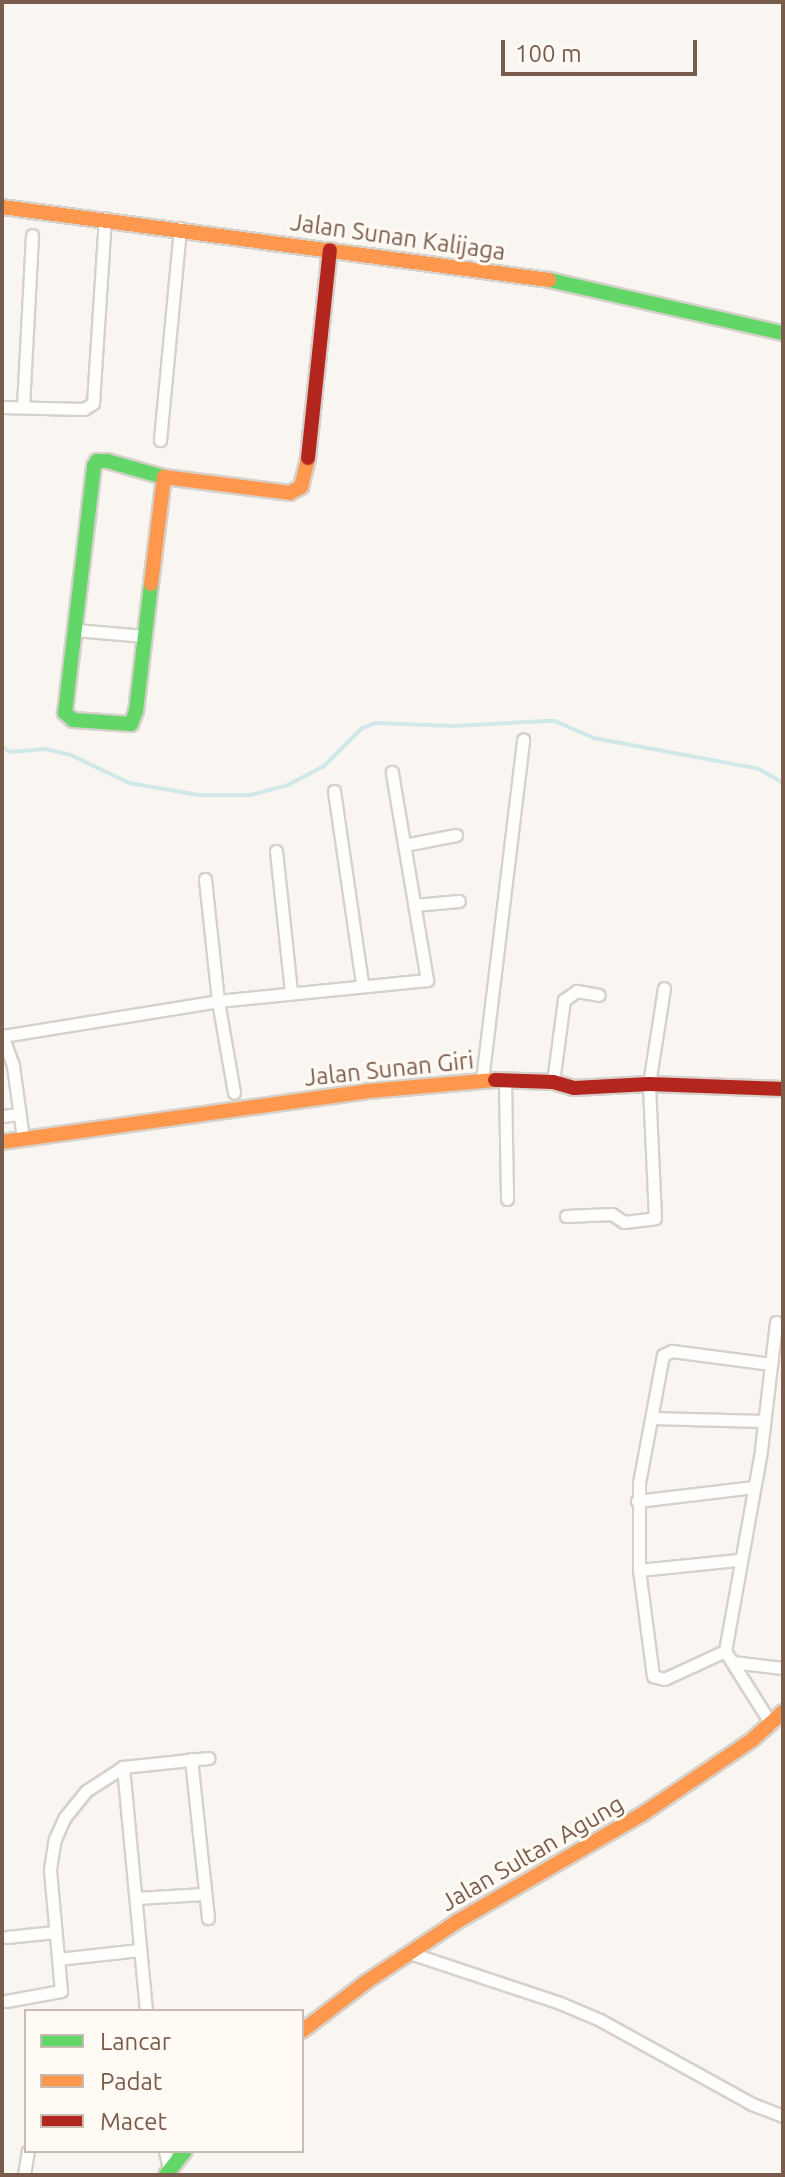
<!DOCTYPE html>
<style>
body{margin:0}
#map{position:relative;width:785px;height:2177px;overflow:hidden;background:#f9f5f0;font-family:Ubuntu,sans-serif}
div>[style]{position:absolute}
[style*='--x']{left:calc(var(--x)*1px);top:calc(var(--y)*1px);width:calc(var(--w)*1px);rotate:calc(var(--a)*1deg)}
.stream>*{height:4px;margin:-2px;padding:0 2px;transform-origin:2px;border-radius:2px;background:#d0e8ea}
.roads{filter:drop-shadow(2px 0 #d7d1cb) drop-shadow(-2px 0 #d7d1cb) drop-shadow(0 2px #d7d1cb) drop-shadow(0 -2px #d7d1cb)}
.street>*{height:11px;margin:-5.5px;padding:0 5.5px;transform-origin:5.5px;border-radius:5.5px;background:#fefefd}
.fast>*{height:14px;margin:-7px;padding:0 7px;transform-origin:7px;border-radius:7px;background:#63d668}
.slow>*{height:14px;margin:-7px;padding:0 7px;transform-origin:7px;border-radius:7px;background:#ff974d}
.jam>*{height:14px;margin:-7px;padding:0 7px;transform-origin:7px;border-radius:7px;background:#b3261e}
span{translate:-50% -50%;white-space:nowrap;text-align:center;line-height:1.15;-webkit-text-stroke:6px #fffaf3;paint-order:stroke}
.street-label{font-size:24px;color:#7a5c4d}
.frame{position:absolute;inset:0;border:4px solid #7a5c4d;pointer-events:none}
.legend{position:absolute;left:24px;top:2009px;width:280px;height:144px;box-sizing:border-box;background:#fffaf3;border:2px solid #cabbb1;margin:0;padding:10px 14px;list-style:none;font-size:24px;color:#7a5c4d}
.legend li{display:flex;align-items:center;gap:16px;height:40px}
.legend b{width:40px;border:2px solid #cabbb1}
.scale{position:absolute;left:501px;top:40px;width:196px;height:36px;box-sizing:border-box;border:4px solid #7a5c4d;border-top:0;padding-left:10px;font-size:24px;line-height:28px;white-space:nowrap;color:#7a5c4d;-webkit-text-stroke:6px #fffaf3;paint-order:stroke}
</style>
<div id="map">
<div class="stream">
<div style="--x:2;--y:747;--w:9;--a:32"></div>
<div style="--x:10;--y:752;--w:35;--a:-5"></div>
<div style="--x:45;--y:749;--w:27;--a:13"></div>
<div style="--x:71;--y:755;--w:64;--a:25.8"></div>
<div style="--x:129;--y:783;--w:71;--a:9.7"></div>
<div style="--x:199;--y:795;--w:52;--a:0"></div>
<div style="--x:251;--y:795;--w:38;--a:-15"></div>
<div style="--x:288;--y:785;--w:41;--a:-27.8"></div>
<div style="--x:324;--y:766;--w:54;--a:-45"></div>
<div style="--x:362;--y:728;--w:15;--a:-20"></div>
<div style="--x:376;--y:723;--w:78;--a:2.2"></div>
<div style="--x:454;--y:726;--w:91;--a:-3.1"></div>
<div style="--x:545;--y:721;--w:10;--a:0"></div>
<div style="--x:555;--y:721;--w:43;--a:23.6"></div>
<div style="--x:594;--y:738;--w:168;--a:10.6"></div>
<div style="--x:759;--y:769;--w:28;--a:30"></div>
</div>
<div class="roads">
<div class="street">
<div style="--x:2;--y:407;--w:82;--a:1.4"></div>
<div style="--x:84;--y:409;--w:11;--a:-34"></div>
<div style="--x:93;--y:403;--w:185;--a:-86.3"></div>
<div style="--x:23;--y:407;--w:172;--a:-87"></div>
<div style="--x:160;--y:440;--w:213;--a:-84.6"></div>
<div style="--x:75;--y:630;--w:70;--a:4.9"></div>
<div style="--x:334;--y:791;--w:195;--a:81.7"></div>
<div style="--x:404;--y:845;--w:53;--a:-10.9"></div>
<div style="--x:276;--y:851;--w:142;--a:83.9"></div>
<div style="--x:205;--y:879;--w:123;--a:83.9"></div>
<div style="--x:218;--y:1001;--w:93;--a:80.1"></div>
<div style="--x:414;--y:905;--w:45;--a:-5.1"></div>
<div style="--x:2;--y:1035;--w:33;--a:70"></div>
<div style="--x:13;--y:1066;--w:73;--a:82.1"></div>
<div style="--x:3;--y:1036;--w:218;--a:-9.2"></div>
<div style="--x:218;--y:1001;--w:210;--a:-5.7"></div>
<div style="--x:427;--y:980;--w:211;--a:-99.6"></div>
<div style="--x:482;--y:1080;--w:343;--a:-83.1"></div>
<div style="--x:505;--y:1081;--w:118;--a:89"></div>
<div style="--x:553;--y:1082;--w:83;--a:-82.4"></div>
<div style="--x:564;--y:1000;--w:16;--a:-35"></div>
<div style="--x:577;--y:991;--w:22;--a:10"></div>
<div style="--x:2;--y:1116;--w:17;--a:-7"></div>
<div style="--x:566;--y:1216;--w:46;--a:-2.5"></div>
<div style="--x:612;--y:1214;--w:14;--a:34"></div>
<div style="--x:624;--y:1222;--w:31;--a:-7"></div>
<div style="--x:655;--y:1218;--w:134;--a:-92.6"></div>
<div style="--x:649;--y:1084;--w:97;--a:-81.1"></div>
<div style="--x:652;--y:1418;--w:111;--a:1.5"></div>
<div style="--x:637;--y:1501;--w:118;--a:-6.8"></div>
<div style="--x:639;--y:1570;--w:100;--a:-5.8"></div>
<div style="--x:725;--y:1651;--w:67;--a:155.3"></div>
<div style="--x:664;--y:1679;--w:11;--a:-165"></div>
<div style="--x:653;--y:1676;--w:107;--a:-97.5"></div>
<div style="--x:639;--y:1570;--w:87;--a:-90"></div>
<div style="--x:639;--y:1483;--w:130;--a:-79.4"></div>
<div style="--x:663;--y:1355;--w:10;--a:-24"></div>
<div style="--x:672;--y:1351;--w:100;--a:7.5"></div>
<div style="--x:732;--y:1662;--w:51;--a:6.7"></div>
<div style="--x:771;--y:1724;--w:86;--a:-122.2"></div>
<div style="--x:725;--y:1651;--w:204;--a:-79.8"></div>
<div style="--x:761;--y:1450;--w:129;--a:-83.3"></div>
<div style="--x:191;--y:1759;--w:160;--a:83.9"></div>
<div style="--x:123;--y:1767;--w:245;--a:84.6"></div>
<div style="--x:136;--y:1898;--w:68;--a:-3.4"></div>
<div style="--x:7;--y:1937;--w:48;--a:-5.9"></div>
<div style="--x:410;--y:1953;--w:158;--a:18.4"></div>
<div style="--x:560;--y:2003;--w:43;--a:23"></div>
<div style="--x:600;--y:2020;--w:174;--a:28.9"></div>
<div style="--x:752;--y:2104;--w:33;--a:21"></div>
<div style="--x:58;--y:1959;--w:82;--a:-6.3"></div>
<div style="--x:6;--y:2001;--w:56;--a:-10.3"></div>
<div style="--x:61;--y:1991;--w:122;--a:-95.2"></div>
<div style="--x:50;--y:1869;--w:30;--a:-81"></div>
<div style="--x:55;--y:1839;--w:24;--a:-66"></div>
<div style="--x:65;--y:1817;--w:33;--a:-51"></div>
<div style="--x:86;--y:1791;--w:44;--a:-33"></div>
<div style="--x:123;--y:1767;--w:86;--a:-6"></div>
<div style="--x:165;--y:2151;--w:18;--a:77"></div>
<div style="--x:24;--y:2175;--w:24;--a:-81"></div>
</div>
<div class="fast">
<div style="--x:549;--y:280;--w:240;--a:12.8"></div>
<div style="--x:151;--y:584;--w:128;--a:96.7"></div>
<div style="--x:136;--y:711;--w:14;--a:111"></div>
<div style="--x:131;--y:724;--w:58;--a:-176.1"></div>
<div style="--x:73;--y:720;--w:11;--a:-139"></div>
<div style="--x:65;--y:713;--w:249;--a:-83.3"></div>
<div style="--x:94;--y:466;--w:6;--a:-59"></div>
<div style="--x:97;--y:461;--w:10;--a:0"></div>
<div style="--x:107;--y:461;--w:59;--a:15.7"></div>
<div style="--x:166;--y:2175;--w:31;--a:-52"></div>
</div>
<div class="slow">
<div style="--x:2;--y:207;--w:552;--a:7.6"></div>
<div style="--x:151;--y:584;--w:108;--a:-83.1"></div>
<div style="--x:164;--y:477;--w:127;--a:7.2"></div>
<div style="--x:290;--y:493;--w:13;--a:-29"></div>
<div style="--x:301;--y:487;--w:30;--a:-76"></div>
<div style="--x:2;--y:1142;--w:371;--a:-7.9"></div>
<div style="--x:369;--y:1091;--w:126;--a:-5"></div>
<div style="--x:302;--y:2031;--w:81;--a:-37.4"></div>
<div style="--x:366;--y:1982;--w:110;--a:-33.5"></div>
<div style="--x:458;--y:1921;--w:211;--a:-30.1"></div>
<div style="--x:641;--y:1815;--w:134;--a:-34"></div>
<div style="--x:752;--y:1740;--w:42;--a:-42.1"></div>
</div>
<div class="jam">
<div style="--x:308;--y:458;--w:209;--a:-84"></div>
<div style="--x:495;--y:1080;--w:58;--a:2"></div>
<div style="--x:553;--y:1082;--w:22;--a:16"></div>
<div style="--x:574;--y:1088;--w:75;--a:-3.1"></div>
<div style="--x:649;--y:1084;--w:134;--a:2.1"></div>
</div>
</div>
<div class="street-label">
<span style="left:398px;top:237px;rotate:8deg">Jalan Sunan Kalijaga</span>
<span style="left:389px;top:1069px;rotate:-6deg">Jalan Sunan Giri</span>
<span style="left:532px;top:1853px;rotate:-30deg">Jalan Sultan Agung</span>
</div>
<div class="frame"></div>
<ul class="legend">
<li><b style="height:10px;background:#63d668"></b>Lancar</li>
<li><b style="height:10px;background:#ff974d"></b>Padat</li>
<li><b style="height:10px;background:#b3261e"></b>Macet</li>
</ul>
<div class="scale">100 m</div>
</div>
